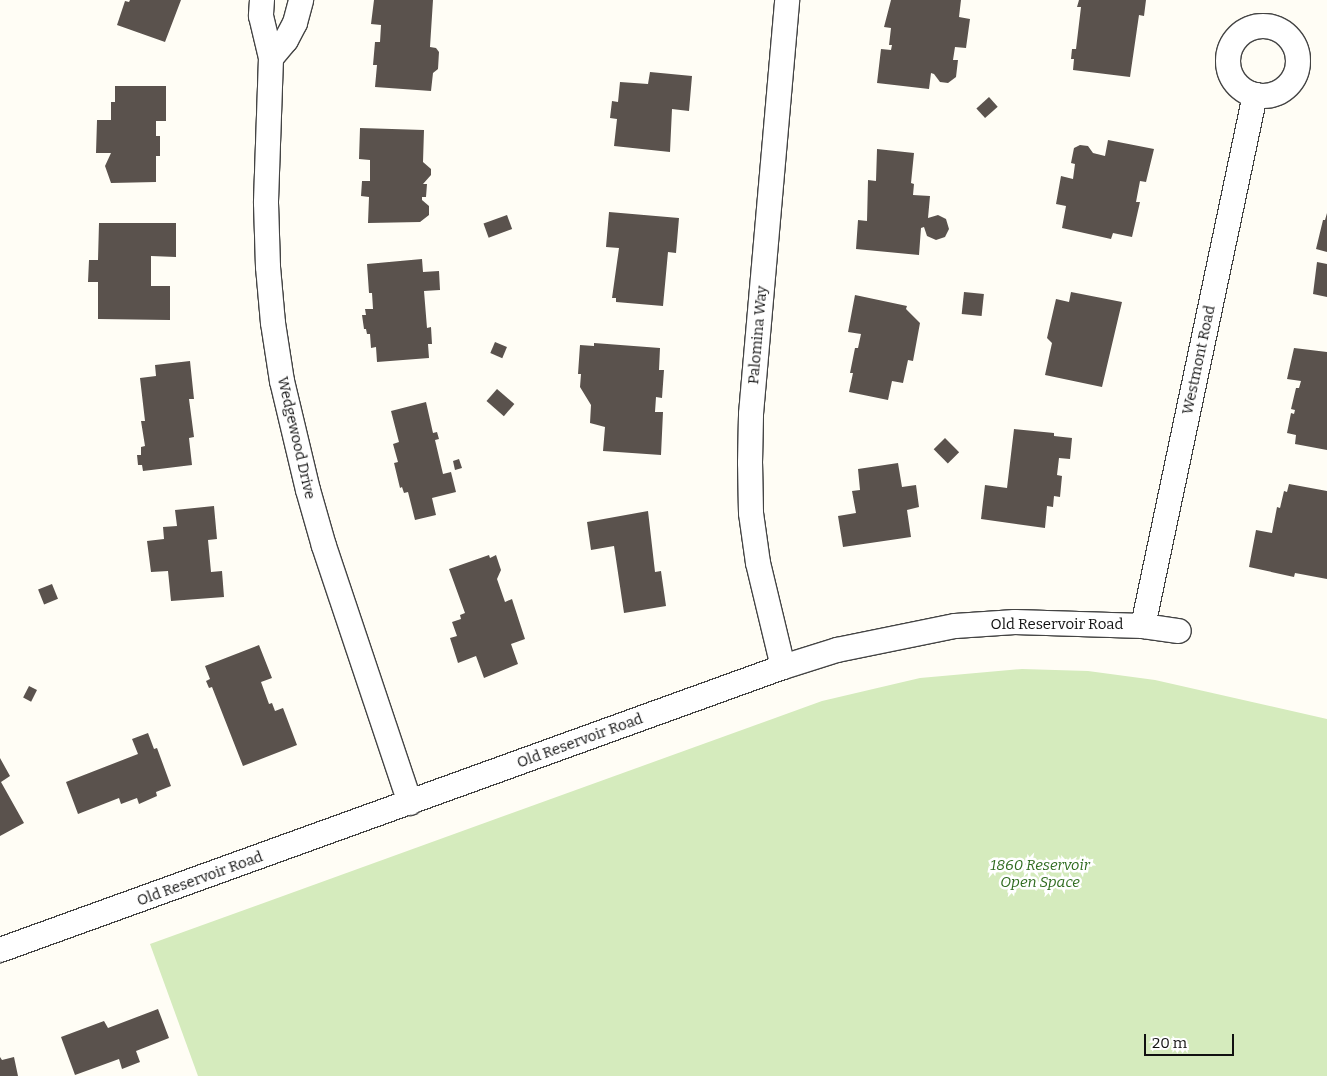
<!DOCTYPE html>
<style>
body{margin:0}
#map{position:relative;width:1327px;height:1076px;overflow:hidden;background:#fffdf5;font-family:Bitter,serif}
div>[style]{position:absolute}
[style*='--x']{left:calc(var(--x)*1px);top:calc(var(--y)*1px);width:calc(var(--w)*1px);rotate:calc(var(--a)*1deg)}
.green>*{inset:0;background:#d5ebbd}
.building>*{inset:0;background:#5a524d;transform-origin:0 0}
.roads{filter:drop-shadow(1px 0 #444) drop-shadow(-1px 0 #444) drop-shadow(0 1px #444) drop-shadow(0 -1px #444)}
.street>*{height:24px;margin:-12px;padding:0 12px;transform-origin:12px;border-radius:12px;background:#fff}
.street>.ring{margin:-12px;padding:0;box-sizing:content-box;background:none;border:24px solid #fff;border-radius:50%}
span{translate:-50% -50%;white-space:nowrap;text-align:center;line-height:1.15;-webkit-text-stroke:5px #fff;paint-order:stroke}
.street-label{font-size:15px;color:#111}
.park-label{font-size:15px;color:#2f6b1f;font-style:italic}
.scale{position:absolute;left:1144px;top:1034px;width:90px;height:22px;box-sizing:border-box;border:2px solid #111;border-top:0;padding-left:6px;font-size:15px;line-height:18px;white-space:nowrap;color:#111;-webkit-text-stroke:4px #fff;paint-order:stroke}
</style>
<div id="map">
<div class="green">
<div style="clip-path:polygon(1022px 669px,1088px 671px,1155px 680px,1327px 719px,1327px 1076px,198px 1076px,150px 944px,822px 701px,920px 678px)"></div>
</div>
<div class="building">
<div style="clip-path:polygon(130px 0,181px 0,165px 42px,117px 25px,125px 1px,129px 2px)"></div>
<div style="clip-path:polygon(374px 0,433px 0,430px 47px,436px 48px,439px 52px,438px 69px,433px 73px,431px 91px,375px 87px,377px 65px,373px 65px,375px 42px,380px 42px,381px 25px,371px 24px)"></div>
<div style="clip-path:polygon(891px 0,961px 0,959px 17px,970px 19px,966px 48px,955px 47px,953px 60px,958px 60px,956px 77px,948px 83px,940px 82px,934px 74px,931px 73px,929px 89px,877px 83px,881px 49px,891px 50px,892px 45px,889px 45px,891px 28px,884px 27px)"></div>
<div style="clip-path:polygon(1079px 0,1146px 0,1144px 16px,1139px 15px,1130px 77px,1073px 70px,1074px 59px,1071px 59px,1072px 49px,1076px 49px,1081px 7px,1077px 7px)"></div>
<div style="clip-path:polygon(650px 72px,692px 76px,689px 111px,672px 109px,670px 152px,614px 146px,617px 119px,610px 118px,612px 101px,618px 102px,620px 82px,648px 84px)"></div>
<div style="clip-path:polygon(115px 86px,166px 86px,166px 121px,156px 121px,156px 136px,160px 136px,160px 156px,156px 156px,156px 182px,111px 183px,105px 166px,111px 153px,96px 153px,97px 120px,111px 120px,111px 102px,115px 102px)"></div>
<div style="left:989px;top:97px;width:13px;height:17px;rotate:48deg"></div>
<div style="clip-path:polygon(360px 128px,424px 130px,423px 162px,431px 169px,431px 175px,423px 184px,427px 184px,426px 197px,422px 197px,422px 200px,429px 206px,429px 215px,420px 222px,368px 223px,369px 197px,361px 196px,362px 181px,370px 181px,370px 160px,359px 159px)"></div>
<div style="clip-path:polygon(1108px 140px,1154px 149px,1146px 182px,1140px 181px,1136px 202px,1140px 202px,1132px 237px,1113px 233px,1111px 239px,1062px 228px,1066px 206px,1056px 204px,1061px 176px,1073px 179px,1075px 164px,1071px 163px,1074px 148px,1080px 145px,1088px 146px,1093px 153px,1105px 156px)"></div>
<div style="clip-path:polygon(877px 149px,914px 153px,911px 183px,914px 184px,913px 195px,930px 196px,928px 218px,938px 215px,946px 219px,949px 229px,945px 237px,936px 240px,927px 236px,924px 227px,921px 228px,919px 255px,856px 249px,858px 220px,867px 221px,868px 180px,876px 181px)"></div>
<div style="clip-path:polygon(609px 212px,679px 218px,676px 253px,668px 252px,663px 306px,616px 302px,616px 298px,612px 298px,619px 248px,606px 247px)"></div>
<div style="clip-path:polygon(1327px 213px,1327px 252px,1316px 249px,1323px 220px,1325px 220px)"></div>
<div style="left:507px;top:215px;width:15px;height:25px;rotate:70deg"></div>
<div style="clip-path:polygon(99px 223px,176px 223px,176px 257px,151px 256px,151px 286px,170px 286px,170px 320px,98px 319px,98px 282px,88px 282px,89px 260px,98px 260px)"></div>
<div style="clip-path:polygon(422px 259px,423px 272px,439px 271px,440px 290px,424px 291px,427px 328px,431px 327px,432px 344px,428px 344px,429px 358px,377px 362px,376px 347px,371px 348px,370px 334px,367px 334px,366px 329px,364px 329px,362px 315px,366px 315px,365px 309px,373px 309px,372px 293px,369px 293px,367px 264px)"></div>
<div style="clip-path:polygon(1317px 262px,1327px 264px,1327px 297px,1313px 294px)"></div>
<div style="left:964px;top:292px;width:20px;height:22px;rotate:6deg"></div>
<div style="clip-path:polygon(1071px 292px,1122px 302px,1102px 387px,1045px 375px,1052px 343px,1047px 338px,1056px 299px,1069px 302px)"></div>
<div style="clip-path:polygon(855px 295px,907px 306px,906px 309px,920px 323px,913px 361px,908px 360px,903px 383px,892px 381px,888px 400px,849px 392px,853px 373px,850px 373px,855px 348px,858px 348px,861px 334px,848px 332px)"></div>
<div style="left:495px;top:342px;width:13px;height:12px;rotate:23deg"></div>
<div style="clip-path:polygon(594px 343px,660px 348px,659px 370px,664px 370px,662px 398px,656px 397px,655px 412px,663px 412px,661px 455px,603px 451px,605px 427px,590px 423px,591px 405px,580px 387px,581px 374px,578px 374px,580px 345px,594px 346px)"></div>
<div style="clip-path:polygon(1294px 348px,1327px 352px,1327px 450px,1295px 444px,1296px 435px,1287px 433px,1291px 413px,1294px 414px,1295px 410px,1291px 409px,1296px 388px,1299px 388px,1301px 381px,1287px 379px)"></div>
<div style="clip-path:polygon(190px 361px,194px 399px,189px 399px,194px 437px,189px 438px,192px 465px,143px 471px,142px 465px,138px 465px,137px 455px,141px 455px,141px 447px,145px 446px,141px 421px,145px 421px,140px 378px,156px 376px,155px 365px)"></div>
<div style="left:497px;top:389px;width:23px;height:16px;rotate:41deg"></div>
<div style="clip-path:polygon(426px 402px,433px 433px,437px 432px,439px 439px,435px 440px,443px 474px,451px 472px,456px 492px,432px 498px,436px 515px,415px 520px,408px 492px,404px 493px,402px 487px,400px 488px,394px 463px,398px 462px,393px 444px,399px 442px,391px 411px)"></div>
<div style="clip-path:polygon(1014px 429px,1054px 433px,1054px 436px,1072px 438px,1070px 459px,1059px 458px,1057px 475px,1062px 476px,1060px 497px,1054px 496px,1053px 507px,1047px 506px,1045px 528px,981px 519px,985px 485px,1007px 488px)"></div>
<div style="left:945px;top:438px;width:20px;height:16px;rotate:45deg"></div>
<div style="clip-path:polygon(459px 459px,462px 468px,455px 470px,453px 461px)"></div>
<div style="clip-path:polygon(898px 463px,902px 487px,916px 485px,919px 507px,907px 510px,911px 537px,843px 547px,838px 516px,856px 513px,852px 491px,860px 490px,858px 469px)"></div>
<div style="clip-path:polygon(1289px 484px,1327px 491px,1327px 579px,1295px 573px,1294px 577px,1249px 567px,1256px 530px,1272px 533px,1277px 507px,1280px 508px,1284px 491px,1287px 492px)"></div>
<div style="clip-path:polygon(214px 506px,217px 539px,208px 540px,211px 572px,222px 571px,224px 597px,171px 601px,168px 571px,151px 572px,147px 541px,164px 539px,163px 527px,177px 526px,175px 510px)"></div>
<div style="clip-path:polygon(648px 511px,655px 572px,661px 571px,666px 606px,624px 613px,614px 546px,591px 550px,587px 522px)"></div>
<div style="clip-path:polygon(489px 555px,490px 558px,496px 555px,501px 570px,497px 579px,505px 602px,512px 599px,525px 639px,511px 644px,518px 664px,484px 678px,476px 656px,458px 663px,450px 638px,457px 636px,452px 622px,461px 619px,460px 615px,465px 613px,449px 569px)"></div>
<div style="left:52px;top:584px;width:16px;height:15px;rotate:68deg"></div>
<div style="clip-path:polygon(259px 645px,272px 678px,261px 682px,269px 704px,272px 703px,275px 711px,283px 708px,297px 745px,243px 766px,212px 687px,209px 688px,206px 681px,210px 679px,205px 666px)"></div>
<div style="left:29px;top:686px;width:9px;height:13px;rotate:27deg"></div>
<div style="clip-path:polygon(148px 733px,154px 749px,157px 748px,171px 786px,156px 792px,157px 796px,139px 804px,137px 798px,121px 804px,119px 798px,78px 814px,66px 782px,138px 754px,132px 739px)"></div>
<div style="clip-path:polygon(0 758px,10px 776px,1px 782px,24px 823px,0 836px)"></div>
<div style="clip-path:polygon(158px 1009px,169px 1038px,136px 1051px,140px 1062px,122px 1069px,119px 1059px,75px 1075px,61px 1037px,104px 1021px,108px 1028px)"></div>
<div style="clip-path:polygon(0 1057px,2px 1060px,14px 1057px,18px 1076px,0 1076px)"></div>
</div>
<div class="roads">
<div class="street">
<div style="--x:262;--y:0;--w:16;--a:94"></div>
<div style="--x:261;--y:16;--w:43;--a:76.6"></div>
<div style="--x:271;--y:58;--w:145;--a:92"></div>
<div style="--x:266;--y:203;--w:64;--a:88.2"></div>
<div style="--x:268;--y:267;--w:56;--a:84.9"></div>
<div style="--x:273;--y:323;--w:59;--a:81.2"></div>
<div style="--x:282;--y:381;--w:112;--a:76.6"></div>
<div style="--x:308;--y:490;--w:58;--a:74.1"></div>
<div style="--x:324;--y:546;--w:271;--a:71.5"></div>
<div class="ring" style="left:1228px;top:26px;width:46px;height:46px"></div>
<div style="--x:271;--y:58;--w:23;--a:-50"></div>
<div style="--x:286;--y:40;--w:19;--a:-62"></div>
<div style="--x:295;--y:23;--w:24;--a:-75"></div>
<div style="--x:1143;--y:626;--w:543;--a:-78.09"></div>
<div style="--x:783;--y:667;--w:107;--a:-103.5"></div>
<div style="--x:758;--y:563;--w:50;--a:-98"></div>
<div style="--x:751;--y:513;--w:50;--a:-91.1"></div>
<div style="--x:750;--y:463;--w:49;--a:-88.8"></div>
<div style="--x:751;--y:414;--w:416;--a:-85"></div>
<div style="--x:0;--y:950;--w:833;--a:-19.87"></div>
<div style="--x:783;--y:667;--w:57;--a:-17.5"></div>
<div style="--x:837;--y:650;--w:120;--a:-11.5"></div>
<div style="--x:955;--y:626;--w:60;--a:-3.8"></div>
<div style="--x:1015;--y:622;--w:128;--a:1.8"></div>
<div style="--x:1143;--y:626;--w:36;--a:8"></div>
</div>
</div>
<div class="street-label">
<span style="left:758px;top:335px;rotate:-85deg">Palomina Way</span>
<span style="left:1199px;top:360px;rotate:-78deg">Westmont Road</span>
<span style="left:296px;top:438px;rotate:77deg">Wedgewood Drive</span>
<span style="left:1057px;top:625px">Old Reservoir Road</span>
<span style="left:580px;top:741px;rotate:-20deg">Old Reservoir Road</span>
<span style="left:200px;top:879px;rotate:-20deg">Old Reservoir Road</span>
</div>
<div class="park-label">
<span style="left:1040px;top:874px">1860 Reservoir<br>Open Space</span>
</div>
<div class="scale">20 m</div>
</div>
